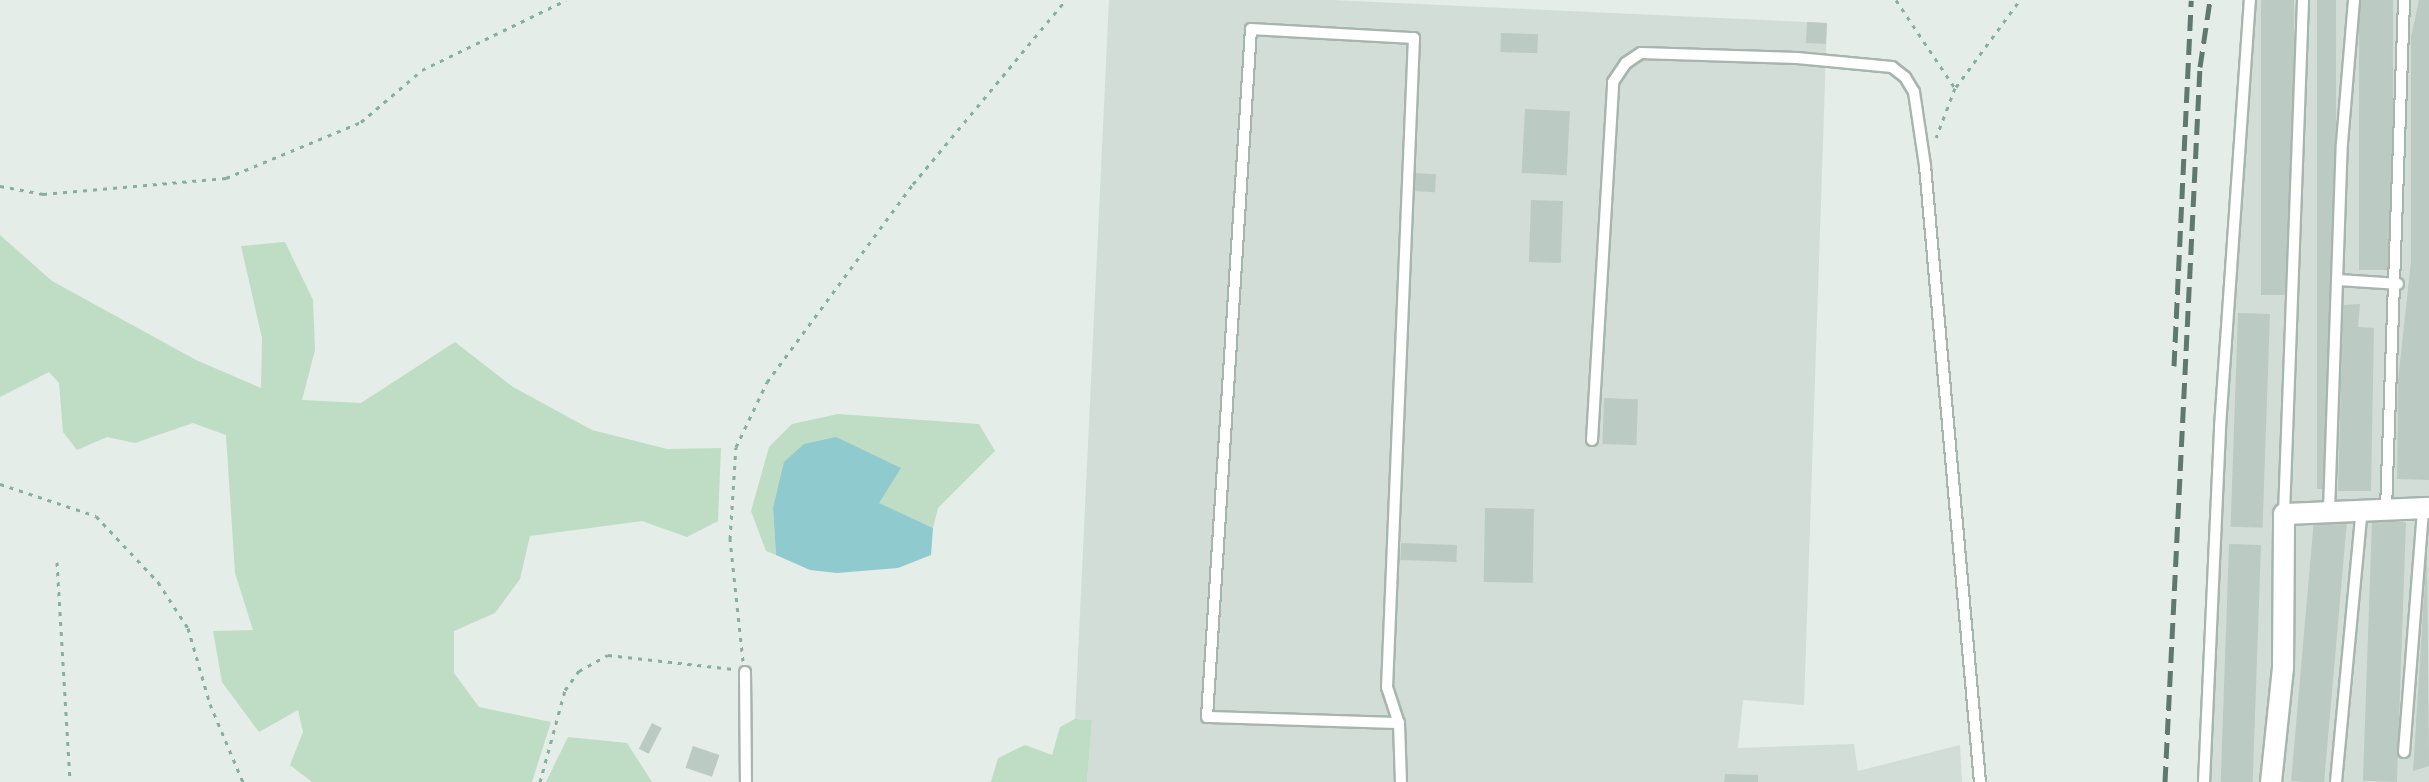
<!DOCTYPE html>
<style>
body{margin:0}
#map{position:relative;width:2429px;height:782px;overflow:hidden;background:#e4ede8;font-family:Montserrat,sans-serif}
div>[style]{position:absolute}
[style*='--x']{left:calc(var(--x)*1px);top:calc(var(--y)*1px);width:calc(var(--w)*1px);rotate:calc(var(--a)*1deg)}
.built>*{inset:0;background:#d2ddd7}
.green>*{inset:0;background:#beddc4}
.water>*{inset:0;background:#8fcacf}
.building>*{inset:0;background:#bccac4;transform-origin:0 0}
.path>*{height:3px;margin-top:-1.5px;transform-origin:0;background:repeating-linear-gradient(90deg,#86af9f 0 4px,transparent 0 10px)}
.roads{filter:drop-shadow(2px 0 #a7b5af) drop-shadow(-2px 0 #a7b5af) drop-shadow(0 2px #a7b5af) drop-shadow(0 -2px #a7b5af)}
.lane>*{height:10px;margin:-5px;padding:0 5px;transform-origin:5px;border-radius:5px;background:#fff}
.street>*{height:20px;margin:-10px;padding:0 10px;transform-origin:10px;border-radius:10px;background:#fff}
.rail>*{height:5px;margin-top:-2.5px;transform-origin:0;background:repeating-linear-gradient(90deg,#5f7970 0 16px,transparent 0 24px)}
span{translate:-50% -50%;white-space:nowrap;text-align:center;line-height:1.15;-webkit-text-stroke:6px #f4f9f7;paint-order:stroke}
</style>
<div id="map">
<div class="built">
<div style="clip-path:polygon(1109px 0,1332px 0,1827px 23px,1804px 705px,1743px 700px,1738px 748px,1854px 744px,1858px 771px,1960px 745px,1962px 782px,1087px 782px,1092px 720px,1075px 719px)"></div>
<div style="clip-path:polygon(2243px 0,2429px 0,2429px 782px,2204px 782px)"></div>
</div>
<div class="green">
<div style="clip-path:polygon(0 235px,52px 281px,196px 360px,261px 388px,262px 338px,241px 246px,285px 242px,313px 300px,315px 350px,302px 400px,361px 403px,455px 342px,513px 387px,592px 430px,667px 449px,721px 448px,718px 521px,687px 537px,642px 521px,530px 536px,520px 579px,495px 613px,454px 631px,454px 673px,479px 707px,551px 722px,532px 782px,312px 782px,290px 765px,303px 732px,298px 710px,259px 732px,222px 682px,213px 631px,253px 630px,235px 573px,226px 435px,193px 423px,135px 443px,107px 437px,77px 450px,63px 432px,59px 383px,49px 372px,0 397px)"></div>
<div style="clip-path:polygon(838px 414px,979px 424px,995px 451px,938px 508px,933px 528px,878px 503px,773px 508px,776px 555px,766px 551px,751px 511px,769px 447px,792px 424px)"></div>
<div style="clip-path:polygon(1075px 719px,1092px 720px,1087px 782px,991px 782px,998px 758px,1025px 745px,1052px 755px,1060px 727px)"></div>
<div style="clip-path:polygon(568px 737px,627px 743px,652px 782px,546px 782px)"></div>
</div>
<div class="water">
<div style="clip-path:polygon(836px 437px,901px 468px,879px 503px,933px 528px,931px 555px,898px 568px,837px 573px,810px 570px,776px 555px,773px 508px,784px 462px,804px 444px)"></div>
</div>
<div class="building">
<div style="left:2261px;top:0;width:33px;height:295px"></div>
<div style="left:2317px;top:0;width:19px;height:489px"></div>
<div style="left:2359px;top:0;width:34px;height:270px"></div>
<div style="clip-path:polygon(2419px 0,2429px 0,2429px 480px,2397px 479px,2398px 381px,2411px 261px,2411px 37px)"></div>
<div style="left:1807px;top:22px;width:20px;height:21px;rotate:3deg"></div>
<div style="left:1501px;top:33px;width:37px;height:19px;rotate:2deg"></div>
<div style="left:1525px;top:109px;width:45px;height:64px;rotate:3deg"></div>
<div style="left:1414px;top:173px;width:22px;height:18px;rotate:3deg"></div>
<div style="left:1531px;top:200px;width:32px;height:62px;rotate:2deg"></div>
<div style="clip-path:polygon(2360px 304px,2358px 327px,2374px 328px,2371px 491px,2338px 491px,2343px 305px)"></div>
<div style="left:2270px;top:314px;width:214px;height:32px;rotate:92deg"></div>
<div style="left:1604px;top:398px;width:34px;height:46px;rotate:2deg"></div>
<div style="left:1485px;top:508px;width:49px;height:74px;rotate:1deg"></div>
<div style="left:2314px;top:519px;width:33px;height:263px;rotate:5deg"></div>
<div style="left:2372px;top:521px;width:34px;height:260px;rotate:2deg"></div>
<div style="left:1401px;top:543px;width:56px;height:17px;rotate:2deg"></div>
<div style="left:2229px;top:544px;width:32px;height:238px;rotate:2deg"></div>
<div style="clip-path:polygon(2427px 549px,2429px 766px,2413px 771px)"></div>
<div style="left:652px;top:723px;width:11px;height:29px;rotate:27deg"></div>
<div style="left:693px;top:746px;width:28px;height:23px;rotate:19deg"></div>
<div style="clip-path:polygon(1725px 774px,1758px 775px,1758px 782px,1724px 782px)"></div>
</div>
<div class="path">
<div style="--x:1896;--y:0;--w:106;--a:56.2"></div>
<div style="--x:1955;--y:88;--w:53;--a:110.8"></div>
<div style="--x:1956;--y:87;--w:108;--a:-53.7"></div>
<div style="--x:0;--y:186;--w:44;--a:10.5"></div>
<div style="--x:43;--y:194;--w:184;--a:-5"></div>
<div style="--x:226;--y:178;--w:146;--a:-22.5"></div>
<div style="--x:361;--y:122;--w:80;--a:-40.4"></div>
<div style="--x:422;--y:70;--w:160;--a:-25.9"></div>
<div style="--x:0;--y:484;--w:101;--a:18.4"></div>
<div style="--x:96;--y:516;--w:91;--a:46.8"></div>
<div style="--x:158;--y:582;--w:55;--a:56.9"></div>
<div style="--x:188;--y:628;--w:79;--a:73.9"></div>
<div style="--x:210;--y:704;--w:85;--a:67.1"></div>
<div style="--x:57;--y:562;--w:220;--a:86.6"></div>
<div style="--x:743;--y:661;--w:123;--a:-96.1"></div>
<div style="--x:730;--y:539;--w:92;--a:-86.3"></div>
<div style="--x:736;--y:447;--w:72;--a:-64.5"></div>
<div style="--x:767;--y:382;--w:246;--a:-53.6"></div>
<div style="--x:913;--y:184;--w:239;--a:-50.3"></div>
<div style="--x:540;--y:782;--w:95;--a:-74.8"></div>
<div style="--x:565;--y:690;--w:24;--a:-54"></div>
<div style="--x:579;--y:671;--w:33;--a:-29"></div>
<div style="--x:608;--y:655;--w:126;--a:6.4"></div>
</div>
<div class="roads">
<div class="lane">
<div style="--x:2340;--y:280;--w:58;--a:3.9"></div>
<div style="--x:1592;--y:440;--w:359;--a:-86.6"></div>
<div style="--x:1613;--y:82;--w:23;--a:-56"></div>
<div style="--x:1626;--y:63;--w:18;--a:-34"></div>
<div style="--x:1641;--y:53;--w:156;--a:1.8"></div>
<div style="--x:1797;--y:58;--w:95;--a:5.4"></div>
<div style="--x:1892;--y:67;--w:16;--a:38"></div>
<div style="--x:1905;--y:77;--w:17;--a:59"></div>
<div style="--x:1914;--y:92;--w:75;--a:81.5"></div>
<div style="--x:1925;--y:166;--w:618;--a:84.9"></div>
<div style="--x:2386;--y:509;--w:509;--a:-87.97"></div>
<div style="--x:2329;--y:510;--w:367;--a:-88"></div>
<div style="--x:2342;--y:143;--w:144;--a:-85.2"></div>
<div style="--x:2284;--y:514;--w:514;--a:-87.88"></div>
<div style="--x:745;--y:672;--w:110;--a:89.5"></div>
<div style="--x:1399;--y:723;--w:192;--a:-178.2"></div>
<div style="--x:1207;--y:717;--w:689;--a:-86.34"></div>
<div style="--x:1251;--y:29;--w:163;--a:3.2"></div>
<div style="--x:1414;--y:38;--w:650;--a:92.38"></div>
<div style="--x:1387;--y:687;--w:38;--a:72"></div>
<div style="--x:1399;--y:723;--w:59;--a:88.1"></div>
<div style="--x:2404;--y:752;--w:244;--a:-85.5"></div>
<div style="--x:2204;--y:782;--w:355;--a:-87.4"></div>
<div style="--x:2220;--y:427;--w:428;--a:-86"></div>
<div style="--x:2336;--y:782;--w:274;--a:-84.6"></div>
</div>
<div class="street">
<div style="--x:2271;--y:782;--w:115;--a:-84"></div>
<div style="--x:2283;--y:668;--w:154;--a:-89.6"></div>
<div style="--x:2284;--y:514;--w:145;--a:-2.4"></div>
</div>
</div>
<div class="rail">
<div style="--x:2174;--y:366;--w:366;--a:-87.3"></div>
<div style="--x:2165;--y:782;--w:716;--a:-87.2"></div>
<div style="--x:2200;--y:67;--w:68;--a:-81.5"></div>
</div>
</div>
